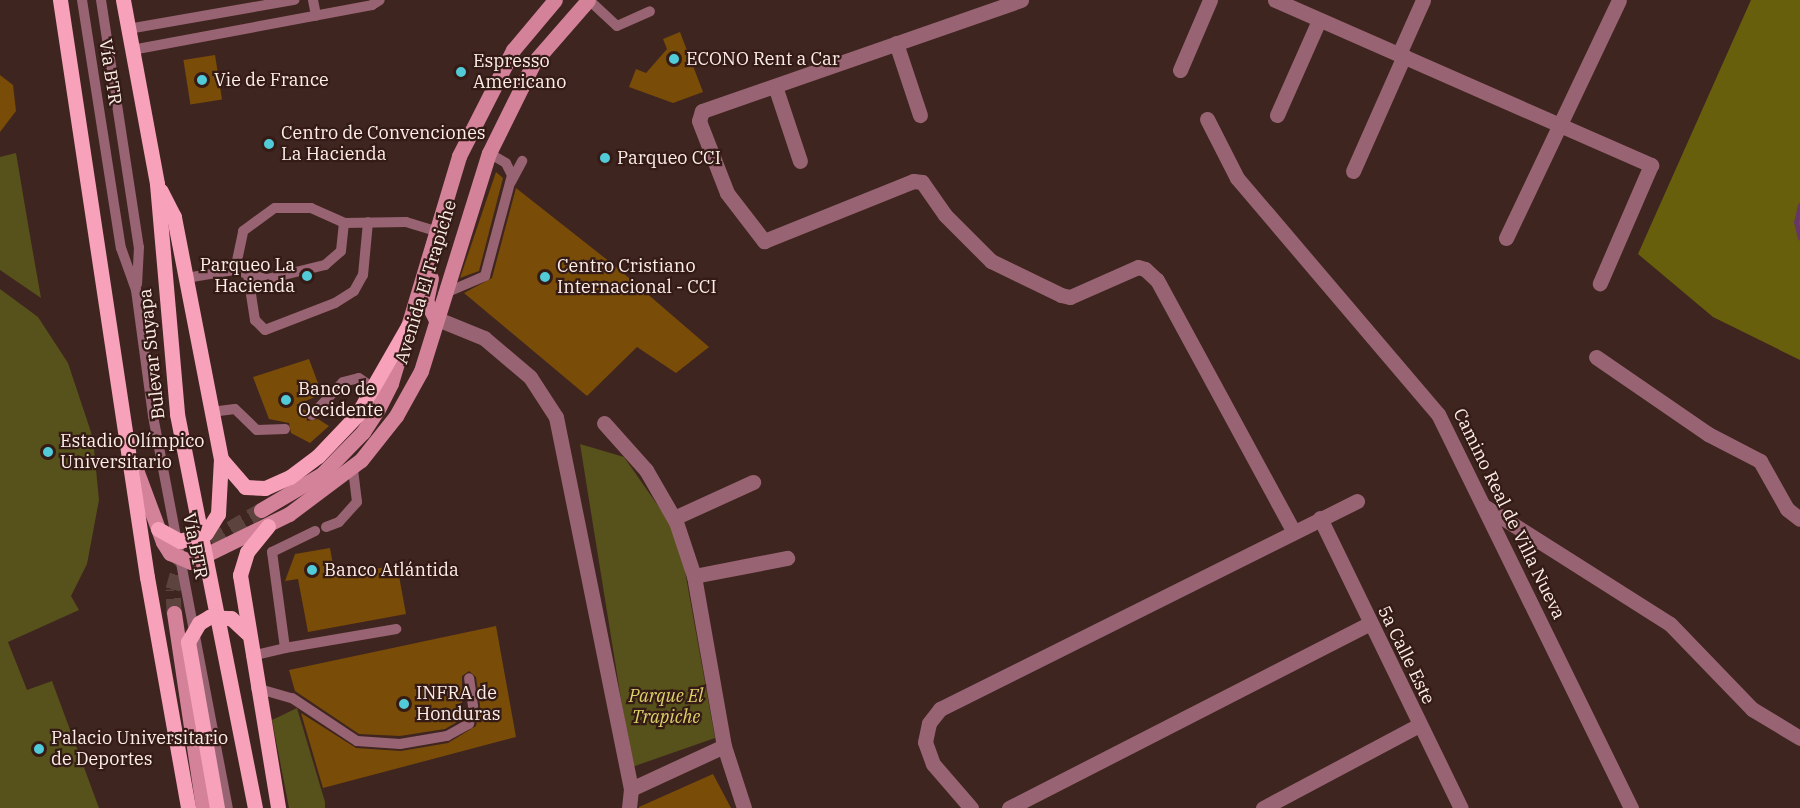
<!DOCTYPE html>
<meta charset="utf-8">
<style>
body{margin:0}
#map{position:relative;width:1800px;height:808px;overflow:hidden;background:#3f251f;font-family:"IBM Plex Serif",serif}
div>[style]{position:absolute}
[style*='--x']{left:calc(var(--x)*1px);top:calc(var(--y)*1px);width:calc(var(--w)*1px);rotate:calc(var(--a)*1deg)}
.green>*{inset:0;background:#57511b}
.forest>*{inset:0;background:#685f0c}
.stream>*{height:5px;margin:-2.5px;padding:0 2.5px;transform-origin:2.5px;border-radius:2.5px;background:#653666}
.building>*{inset:0;background:#794c08;transform-origin:0 0}
.secondary-tunnel>*{height:15px;margin-top:-7.5px;transform-origin:0;background:repeating-linear-gradient(90deg,#5c433d 0 15px,transparent 0 23px)}
.service>*{height:10px;margin:-5px;padding:0 5px;transform-origin:5px;border-radius:5px;background:#986473}
.minor>*{height:15px;margin:-7.5px;padding:0 7.5px;transform-origin:7.5px;border-radius:7.5px;background:#986473}
.secondary>*{height:15px;margin:-7.5px;padding:0 7.5px;transform-origin:7.5px;border-radius:7.5px;background:#d4819a}
.primary>*{height:15px;margin:-7.5px;padding:0 7.5px;transform-origin:7.5px;border-radius:7.5px;background:#f7a1ba}
.dots>*{width:16px;height:16px;translate:-50% -50%;box-sizing:border-box;border:3px solid #351b15;border-radius:50%}
span{translate:-50% -50%;white-space:nowrap;text-align:center;line-height:1.15;-webkit-text-stroke:4.5px #351b15;paint-order:stroke}
.poi-label{font-size:18px;color:#fdeeea}
.left{translate:0 -50%;text-align:left}
.right{translate:-100% -50%;text-align:right}
.street-label{font-size:18px;color:#fdeeea}
.park-label{font-size:18px;color:#ddd169;font-style:italic}
</style>
<div id="map">
<div class="green">
<div style="clip-path:polygon(16px 153px,29px 230px,41px 298px,0 270px,0 157px)"></div>
<div style="clip-path:polygon(0 289px,38px 317px,68px 363px,93px 438px,99px 500px,87px 564px,71px 596px,79px 610px,8px 642px,27px 690px,52px 681px,99px 808px,0 808px)"></div>
<div style="clip-path:polygon(580px 444px,624px 457px,668px 520px,683px 560px,715px 738px,632px 767px)"></div>
<div style="clip-path:polygon(297px 708px,325px 802px,325px 808px,289px 808px,272px 720px)"></div>
</div>
<div class="forest">
<div style="clip-path:polygon(1751px 0,1800px 0,1800px 360px,1713px 317px,1638px 254px)"></div>
</div>
<div class="stream">
<div style="--x:1800;--y:205;--w:17;--a:103"></div>
<div style="--x:1796;--y:222;--w:16;--a:76"></div>
</div>
<div class="building">
<div style="clip-path:polygon(680px 32px,703px 92px,673px 103px,629px 87px,636px 69px,646px 73px,667px 49px,663px 39px)"></div>
<div style="left:215px;top:55px;width:45px;height:32px;rotate:81deg"></div>
<div style="clip-path:polygon(0 75px,13px 85px,16px 111px,0 132px)"></div>
<div style="clip-path:polygon(496px 172px,503px 178px,479px 271px,460px 278px)"></div>
<div style="clip-path:polygon(516px 188px,615px 266px,709px 347px,676px 373px,637px 347px,587px 396px,464px 293px,492px 278px)"></div>
<div style="clip-path:polygon(309px 359px,322px 394px,296px 405px,306px 411px,307px 421px,318px 419px,329px 426px,310px 443px,291px 433px,289px 423px,269px 419px,253px 377px)"></div>
<div style="clip-path:polygon(330px 548px,335px 576px,397px 565px,406px 614px,308px 632px,298px 579px,285px 581px,295px 554px)"></div>
<div style="clip-path:polygon(496px 626px,516px 737px,323px 788px,301px 713px,356px 748px,401px 751px,448px 743px,476px 726px,480px 705px,476px 677px,469px 671px,462px 676px,462px 719px,445px 729px,400px 736px,359px 734px,295px 691px,289px 670px)"></div>
<div style="clip-path:polygon(713px 774px,731px 808px,639px 808px,639px 807px)"></div>
</div>
<div class="secondary-tunnel">
<div style="--x:174;--y:613;--w:24;--a:-92"></div>
<div style="--x:173;--y:589;--w:22;--a:-74"></div>
<div style="--x:179;--y:568;--w:20;--a:-53"></div>
<div style="--x:191;--y:552;--w:82;--a:-31"></div>
</div>
<div class="service">
<div style="--x:82;--y:0;--w:251;--a:81.1"></div>
<div style="--x:121;--y:248;--w:45;--a:70.3"></div>
<div style="--x:136;--y:290;--w:127;--a:82.3"></div>
<div style="--x:153;--y:416;--w:399;--a:79.2"></div>
<div style="--x:101;--y:0;--w:250;--a:81.3"></div>
<div style="--x:139;--y:247;--w:37;--a:93"></div>
<div style="--x:313;--y:0;--w:16;--a:79"></div>
<div style="--x:589;--y:0;--w:38;--a:43"></div>
<div style="--x:617;--y:26;--w:36;--a:-24"></div>
<div style="--x:128;--y:29;--w:169;--a:-9.9"></div>
<div style="--x:132;--y:50;--w:244;--a:-10.6"></div>
<div style="--x:372;--y:5;--w:9;--a:-32"></div>
<div style="--x:511;--y:182;--w:24;--a:-62"></div>
<div style="--x:244;--y:273;--w:24;--a:15"></div>
<div style="--x:267;--y:279;--w:60;--a:-13.6"></div>
<div style="--x:325;--y:265;--w:21;--a:-41"></div>
<div style="--x:341;--y:251;--w:28;--a:-84"></div>
<div style="--x:248;--y:275;--w:46;--a:81.2"></div>
<div style="--x:255;--y:320;--w:14;--a:45"></div>
<div style="--x:265;--y:330;--w:75;--a:-21.1"></div>
<div style="--x:335;--y:303;--w:22;--a:-32"></div>
<div style="--x:354;--y:291;--w:18;--a:-61"></div>
<div style="--x:363;--y:275;--w:53;--a:-84.6"></div>
<div style="--x:186;--y:278;--w:50;--a:-9.3"></div>
<div style="--x:235;--y:270;--w:40;--a:-78"></div>
<div style="--x:243;--y:231;--w:39;--a:-36"></div>
<div style="--x:275;--y:208;--w:36;--a:0"></div>
<div style="--x:311;--y:208;--w:36;--a:24"></div>
<div style="--x:344;--y:223;--w:62;--a:-0.9"></div>
<div style="--x:406;--y:222;--w:30;--a:17"></div>
<div style="--x:443;--y:294;--w:46;--a:-23.2"></div>
<div style="--x:485;--y:276;--w:105;--a:-75"></div>
<div style="--x:512;--y:175;--w:13;--a:-117"></div>
<div style="--x:506;--y:163;--w:20;--a:-150"></div>
<div style="--x:211;--y:412;--w:24;--a:-7"></div>
<div style="--x:235;--y:409;--w:30;--a:44"></div>
<div style="--x:257;--y:430;--w:28;--a:-2"></div>
<div style="--x:312;--y:415;--w:45;--a:-46.8"></div>
<div style="--x:343;--y:382;--w:16;--a:-14"></div>
<div style="--x:359;--y:378;--w:19;--a:35"></div>
<div style="--x:326;--y:527;--w:14;--a:-21"></div>
<div style="--x:339;--y:522;--w:27;--a:-48"></div>
<div style="--x:357;--y:502;--w:35;--a:-97"></div>
<div style="--x:285;--y:648;--w:113;--a:-9.7"></div>
<div style="--x:251;--y:656;--w:35;--a:-13"></div>
<div style="--x:285;--y:648;--w:97;--a:-97.7"></div>
<div style="--x:272;--y:552;--w:48;--a:-26"></div>
<div style="--x:256;--y:688;--w:37;--a:16"></div>
<div style="--x:292;--y:698;--w:78;--a:33.5"></div>
<div style="--x:357;--y:741;--w:43;--a:4"></div>
<div style="--x:400;--y:744;--w:48;--a:-9.7"></div>
<div style="--x:447;--y:736;--w:25;--a:-29"></div>
<div style="--x:469;--y:724;--w:18;--a:-77"></div>
<div style="--x:473;--y:706;--w:28;--a:-98"></div>
</div>
<div class="minor">
<div style="--x:1021;--y:0;--w:338;--a:160.8"></div>
<div style="--x:702;--y:111;--w:10;--a:107"></div>
<div style="--x:699;--y:121;--w:77;--a:68.7"></div>
<div style="--x:727;--y:193;--w:61;--a:52.4"></div>
<div style="--x:764;--y:241;--w:161;--a:-21.9"></div>
<div style="--x:913;--y:181;--w:9;--a:6"></div>
<div style="--x:922;--y:182;--w:40;--a:55.1"></div>
<div style="--x:945;--y:215;--w:65;--a:45"></div>
<div style="--x:991;--y:261;--w:78;--a:25.9"></div>
<div style="--x:1061;--y:295;--w:9;--a:13"></div>
<div style="--x:1070;--y:297;--w:74;--a:-23.8"></div>
<div style="--x:1138;--y:267;--w:7;--a:16"></div>
<div style="--x:1145;--y:269;--w:16;--a:43"></div>
<div style="--x:1157;--y:280;--w:285;--a:61.5"></div>
<div style="--x:1275;--y:0;--w:411;--a:23.7"></div>
<div style="--x:1651;--y:165;--w:129;--a:113.4"></div>
<div style="--x:896;--y:43;--w:76;--a:71.6"></div>
<div style="--x:1399;--y:54;--w:59;--a:-66"></div>
<div style="--x:1180;--y:70;--w:76;--a:-66.8"></div>
<div style="--x:775;--y:86;--w:79;--a:71.6"></div>
<div style="--x:1277;--y:115;--w:104;--a:-66.1"></div>
<div style="--x:1207;--y:119;--w:66;--a:63"></div>
<div style="--x:1237;--y:178;--w:310;--a:49.6"></div>
<div style="--x:1438;--y:414;--w:439;--a:63.9"></div>
<div style="--x:1353;--y:171;--w:126;--a:-66.1"></div>
<div style="--x:1506;--y:238;--w:263;--a:-64.6"></div>
<div style="--x:435;--y:318;--w:53;--a:22.2"></div>
<div style="--x:484;--y:338;--w:60;--a:40.3"></div>
<div style="--x:530;--y:377;--w:48;--a:57"></div>
<div style="--x:556;--y:417;--w:379;--a:78.6"></div>
<div style="--x:631;--y:789;--w:19;--a:96"></div>
<div style="--x:1596;--y:357;--w:136;--a:34.5"></div>
<div style="--x:1708;--y:434;--w:59;--a:27.4"></div>
<div style="--x:1760;--y:461;--w:55;--a:60.6"></div>
<div style="--x:1787;--y:509;--w:16;--a:38"></div>
<div style="--x:604;--y:423;--w:63;--a:48.2"></div>
<div style="--x:646;--y:470;--w:60;--a:60"></div>
<div style="--x:676;--y:522;--w:57;--a:71.6"></div>
<div style="--x:694;--y:576;--w:173;--a:80"></div>
<div style="--x:724;--y:746;--w:65;--a:72.1"></div>
<div style="--x:1484;--y:506;--w:220;--a:32.4"></div>
<div style="--x:1670;--y:624;--w:118;--a:46"></div>
<div style="--x:1752;--y:709;--w:56;--a:31.1"></div>
<div style="--x:674;--y:518;--w:87;--a:-24.5"></div>
<div style="--x:1320;--y:518;--w:322;--a:64.1"></div>
<div style="--x:694;--y:576;--w:95;--a:-11"></div>
<div style="--x:631;--y:789;--w:102;--a:-24.8"></div>
<div style="--x:971;--y:808;--w:58;--a:-130.8"></div>
<div style="--x:933;--y:764;--w:23;--a:-110"></div>
<div style="--x:925;--y:742;--w:19;--a:-78"></div>
<div style="--x:929;--y:723;--w:18;--a:-52"></div>
<div style="--x:940;--y:709;--w:466;--a:-26.5"></div>
<div style="--x:1009;--y:808;--w:403;--a:-27.1"></div>
<div style="--x:1263;--y:808;--w:177;--a:-28"></div>
</div>
<div class="secondary">
<div style="--x:431;--y:278;--w:24;--a:102"></div>
<div style="--x:426;--y:301;--w:19;--a:62"></div>
<div style="--x:134;--y:464;--w:83;--a:69.6"></div>
<div style="--x:163;--y:542;--w:13;--a:58"></div>
<div style="--x:170;--y:553;--w:23;--a:23"></div>
<div style="--x:191;--y:562;--w:109;--a:-26.1"></div>
<div style="--x:289;--y:514;--w:90;--a:-36.9"></div>
<div style="--x:361;--y:460;--w:56;--a:-51.5"></div>
<div style="--x:396;--y:416;--w:51;--a:-60.9"></div>
<div style="--x:421;--y:371;--w:228;--a:-72.7"></div>
<div style="--x:489;--y:153;--w:102;--a:-63.7"></div>
<div style="--x:534;--y:62;--w:82;--a:-48.9"></div>
<div style="--x:261;--y:510;--w:71;--a:-30.5"></div>
<div style="--x:322;--y:474;--w:59;--a:-45.7"></div>
<div style="--x:363;--y:432;--w:27;--a:-57"></div>
<div style="--x:378;--y:409;--w:29;--a:-63"></div>
<div style="--x:391;--y:383;--w:237;--a:-73.3"></div>
<div style="--x:459;--y:156;--w:119;--a:-63"></div>
<div style="--x:513;--y:50;--w:65;--a:-50"></div>
<div style="--x:174;--y:613;--w:197;--a:81.5"></div>
</div>
<div class="primary">
<div style="--x:60;--y:0;--w:584;--a:81.43"></div>
<div style="--x:147;--y:577;--w:235;--a:79.9"></div>
<div style="--x:123;--y:0;--w:187;--a:79.5"></div>
<div style="--x:157;--y:184;--w:231;--a:85"></div>
<div style="--x:177;--y:414;--w:402;--a:78.8"></div>
<div style="--x:221;--y:459;--w:37;--a:49"></div>
<div style="--x:245;--y:487;--w:20;--a:3"></div>
<div style="--x:265;--y:488;--w:27;--a:-24"></div>
<div style="--x:290;--y:477;--w:35;--a:-37"></div>
<div style="--x:318;--y:456;--w:57;--a:-46.4"></div>
<div style="--x:357;--y:415;--w:103;--a:-60.2"></div>
<div style="--x:268;--y:526;--w:33;--a:129"></div>
<div style="--x:247;--y:552;--w:24;--a:107"></div>
<div style="--x:240;--y:575;--w:236;--a:80.7"></div>
<div style="--x:158;--y:529;--w:25;--a:29"></div>
<div style="--x:180;--y:541;--w:27;--a:-17"></div>
<div style="--x:206;--y:533;--w:22;--a:-58"></div>
<div style="--x:218;--y:514;--w:55;--a:-86.9"></div>
<div style="--x:221;--y:459;--w:247;--a:-101"></div>
<div style="--x:174;--y:217;--w:30;--a:-117"></div>
<div style="--x:217;--y:808;--w:169;--a:-99.9"></div>
<div style="--x:188;--y:642;--w:22;--a:-60"></div>
<div style="--x:199;--y:623;--w:12;--a:-31"></div>
<div style="--x:209;--y:617;--w:22;--a:3"></div>
<div style="--x:231;--y:618;--w:22;--a:43"></div>
</div>
<div class="dots">
<div style="left:674px;top:59px;background:#52cbd8"></div>
<div style="left:461px;top:72px;background:#52cbd8"></div>
<div style="left:202px;top:80px;background:#52cbd8"></div>
<div style="left:269px;top:144px;background:#52cbd8"></div>
<div style="left:605px;top:158px;background:#52cbd8"></div>
<div style="left:307px;top:276px;background:#52cbd8"></div>
<div style="left:545px;top:277px;background:#52cbd8"></div>
<div style="left:286px;top:400px;background:#52cbd8"></div>
<div style="left:48px;top:452px;background:#52cbd8"></div>
<div style="left:312px;top:570px;background:#52cbd8"></div>
<div style="left:404px;top:704px;background:#52cbd8"></div>
<div style="left:39px;top:749px;background:#52cbd8"></div>
</div>
<div class="poi-label">
<span class="left" style="left:686px;top:59px">ECONO Rent a Car</span>
<span class="left" style="left:473px;top:72px">Espresso<br>Americano</span>
<span class="left" style="left:214px;top:80px">Vie de France</span>
<span class="left" style="left:281px;top:144px">Centro de Convenciones<br>La Hacienda</span>
<span class="left" style="left:617px;top:158px">Parqueo CCI</span>
<span class="right" style="left:295px;top:276px">Parqueo La<br>Hacienda</span>
<span class="left" style="left:557px;top:277px">Centro Cristiano<br>Internacional - CCI</span>
<span class="left" style="left:298px;top:400px">Banco de<br>Occidente</span>
<span class="left" style="left:60px;top:452px">Estadio Olímpico<br>Universitario</span>
<span class="left" style="left:324px;top:570px">Banco Atlántida</span>
<span class="left" style="left:416px;top:704px">INFRA de<br>Honduras</span>
<span class="left" style="left:51px;top:749px">Palacio Universitario<br>de Deportes</span>
</div>
<div class="street-label">
<span style="left:110px;top:72px;rotate:81deg">Vía BTR</span>
<span style="left:426px;top:282px;rotate:-73deg">Avenida El Trapiche</span>
<span style="left:152px;top:354px;rotate:-96deg">Bulevar Suyapa</span>
<span style="left:1509px;top:514px;rotate:64deg">Camino Real de Villa Nueva</span>
<span style="left:195px;top:546px;rotate:79deg">Vía BTR</span>
<span style="left:1406px;top:655px;rotate:64deg">5a Calle Este</span>
</div>
<div class="park-label">
<span style="left:666px;top:707px">Parque El<br>Trapiche</span>
</div>
</div>
